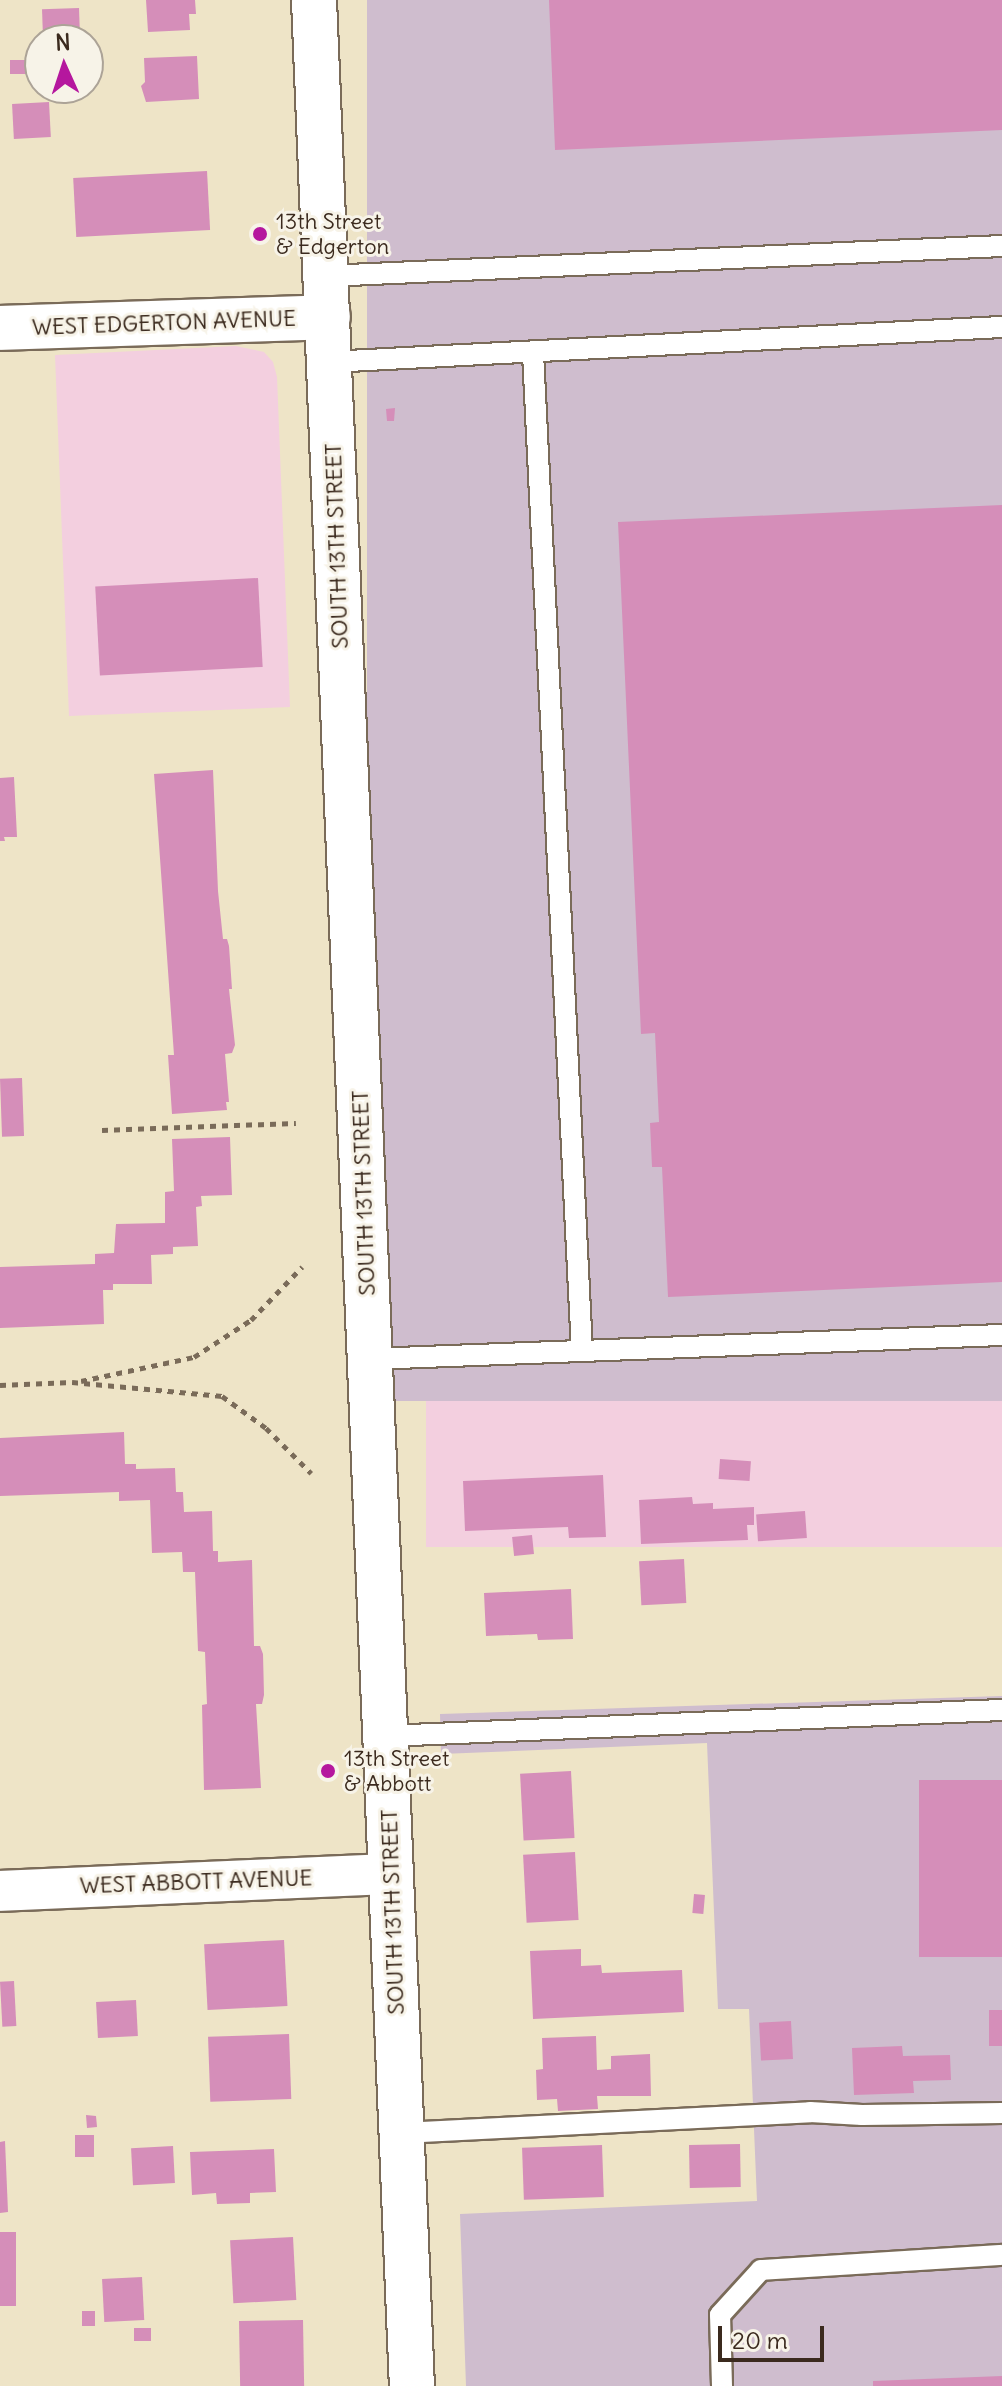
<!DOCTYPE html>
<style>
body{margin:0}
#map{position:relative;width:1002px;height:2386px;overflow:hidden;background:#eee4c7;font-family:Delius,sans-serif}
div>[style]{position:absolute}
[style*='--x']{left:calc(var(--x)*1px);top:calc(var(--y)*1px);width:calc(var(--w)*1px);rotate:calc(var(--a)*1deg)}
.built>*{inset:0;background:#f3cfdf;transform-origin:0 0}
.industrial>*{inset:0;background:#cfbdce;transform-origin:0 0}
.building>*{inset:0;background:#d58eb9;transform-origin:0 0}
.path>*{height:5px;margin-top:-2.5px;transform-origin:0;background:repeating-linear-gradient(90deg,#7a6b59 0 6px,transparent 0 12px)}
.roads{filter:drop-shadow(2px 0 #7a6b59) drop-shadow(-2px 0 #7a6b59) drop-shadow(0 2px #7a6b59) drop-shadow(0 -2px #7a6b59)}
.service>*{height:20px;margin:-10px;padding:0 10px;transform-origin:10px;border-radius:10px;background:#fff}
.minor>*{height:40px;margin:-20px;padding:0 20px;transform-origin:20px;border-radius:20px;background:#fff}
.tertiary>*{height:44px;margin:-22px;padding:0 22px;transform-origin:22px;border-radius:22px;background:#fff}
.dots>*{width:22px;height:22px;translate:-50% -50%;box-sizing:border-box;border:4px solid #f7f3e8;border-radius:50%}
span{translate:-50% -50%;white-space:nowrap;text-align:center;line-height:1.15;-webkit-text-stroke:6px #f7f3e8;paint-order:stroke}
.poi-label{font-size:22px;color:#3b2a1e}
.left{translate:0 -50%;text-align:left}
.street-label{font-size:22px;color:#3b2a1e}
.north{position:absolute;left:24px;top:24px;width:80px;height:80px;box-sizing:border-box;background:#f7f3e8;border:2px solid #aca397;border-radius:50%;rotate:357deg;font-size:22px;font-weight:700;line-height:32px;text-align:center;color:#3b2a1e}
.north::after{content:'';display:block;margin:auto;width:28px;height:36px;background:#b5179e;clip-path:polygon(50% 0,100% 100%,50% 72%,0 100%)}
.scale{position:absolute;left:718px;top:2326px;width:106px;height:36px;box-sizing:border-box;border:4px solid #3b2a1e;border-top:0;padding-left:10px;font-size:24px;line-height:28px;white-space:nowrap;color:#3b2a1e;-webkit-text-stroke:6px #f7f3e8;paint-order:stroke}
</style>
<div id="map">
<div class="built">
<div style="clip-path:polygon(236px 346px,264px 352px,273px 362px,277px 377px,290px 707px,69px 716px,55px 355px)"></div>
<div style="left:1002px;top:1372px;width:175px;height:576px;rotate:90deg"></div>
</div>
<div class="industrial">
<div style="left:367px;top:0;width:635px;height:1401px"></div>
<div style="clip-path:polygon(1002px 1696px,1002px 2386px,466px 2386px,460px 2214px,757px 2201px,749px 2009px,718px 2009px,707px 1743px,441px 1754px,440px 1714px)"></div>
</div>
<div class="building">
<div style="clip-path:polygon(146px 0,195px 0,196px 14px,189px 14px,190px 30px,148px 32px)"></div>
<div style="clip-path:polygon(549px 0,1002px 0,1002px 130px,555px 150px)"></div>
<div style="left:79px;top:8px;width:32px;height:37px;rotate:88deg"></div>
<div style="clip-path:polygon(197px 56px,199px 99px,146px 102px,141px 86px,145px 82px,144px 58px)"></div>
<div style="left:10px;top:60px;width:16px;height:14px"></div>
<div style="left:49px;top:102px;width:35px;height:37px;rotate:87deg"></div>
<div style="left:207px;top:171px;width:59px;height:134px;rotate:87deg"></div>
<div style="clip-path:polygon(395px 408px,394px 421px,387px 421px,386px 409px)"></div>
<div style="clip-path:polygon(1002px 505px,1002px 1282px,668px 1297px,662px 1167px,652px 1167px,650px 1123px,659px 1122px,655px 1033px,641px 1034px,618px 522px)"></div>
<div style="left:258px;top:578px;width:89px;height:163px;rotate:87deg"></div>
<div style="clip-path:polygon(213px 770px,218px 891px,223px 939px,227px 939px,229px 946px,232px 989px,229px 989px,235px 1045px,232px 1053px,225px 1054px,229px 1102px,226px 1102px,227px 1110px,172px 1114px,168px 1055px,174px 1055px,154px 774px)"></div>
<div style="clip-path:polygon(14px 777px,17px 837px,4px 837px,5px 841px,0 841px,0 778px)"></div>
<div style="left:22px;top:1078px;width:58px;height:22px;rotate:88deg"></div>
<div style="clip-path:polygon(230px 1137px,232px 1195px,201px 1196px,202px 1206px,196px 1207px,198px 1246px,173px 1247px,173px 1254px,151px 1255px,152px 1284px,113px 1284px,113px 1290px,103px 1290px,104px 1324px,0 1328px,0 1267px,95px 1264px,95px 1254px,114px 1253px,116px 1224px,165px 1223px,165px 1192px,174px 1191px,172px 1139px)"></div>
<div style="clip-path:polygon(124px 1432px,125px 1464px,136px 1464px,136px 1469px,175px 1468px,176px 1492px,183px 1492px,184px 1512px,212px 1511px,213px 1551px,218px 1551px,218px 1562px,252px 1560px,254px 1646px,260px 1646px,263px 1654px,264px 1695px,262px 1704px,256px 1704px,261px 1788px,204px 1790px,202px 1705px,207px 1704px,205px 1652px,198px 1651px,195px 1572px,183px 1572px,182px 1552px,152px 1553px,150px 1500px,119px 1501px,119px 1492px,0 1496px,0 1438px)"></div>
<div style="left:720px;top:1459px;width:31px;height:20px;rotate:4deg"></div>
<div style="clip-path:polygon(603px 1475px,606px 1537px,569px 1538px,568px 1527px,465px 1531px,463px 1481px)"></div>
<div style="clip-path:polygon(692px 1497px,693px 1504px,713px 1503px,713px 1509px,754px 1507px,754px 1525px,747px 1525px,748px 1540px,641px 1544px,639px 1500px)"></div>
<div style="left:805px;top:1511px;width:27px;height:49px;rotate:86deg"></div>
<div style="left:532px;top:1535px;width:19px;height:20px;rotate:84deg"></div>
<div style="left:684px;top:1559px;width:44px;height:45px;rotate:87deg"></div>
<div style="clip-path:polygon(571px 1589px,573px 1639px,538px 1640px,537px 1634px,486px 1636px,484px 1593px)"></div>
<div style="left:571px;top:1771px;width:67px;height:51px;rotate:87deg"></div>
<div style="left:1002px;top:1780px;width:177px;height:83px;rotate:90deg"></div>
<div style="left:575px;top:1852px;width:68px;height:52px;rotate:87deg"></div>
<div style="left:694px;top:1894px;width:11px;height:19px;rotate:5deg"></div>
<div style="left:284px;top:1940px;width:66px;height:80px;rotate:87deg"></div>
<div style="clip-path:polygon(581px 1949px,581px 1966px,601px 1965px,602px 1973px,682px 1970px,684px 2012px,533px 2019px,530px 1951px)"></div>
<div style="left:14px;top:1981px;width:45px;height:14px;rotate:87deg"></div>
<div style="left:136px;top:2000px;width:36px;height:40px;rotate:87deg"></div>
<div style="left:1002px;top:2010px;width:36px;height:13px;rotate:90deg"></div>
<div style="left:791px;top:2021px;width:38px;height:32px;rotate:87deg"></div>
<div style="left:289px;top:2034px;width:65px;height:81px;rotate:88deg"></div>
<div style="clip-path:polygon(596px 2036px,597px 2070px,611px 2069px,611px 2056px,650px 2054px,651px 2096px,597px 2096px,598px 2109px,558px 2111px,557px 2099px,537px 2100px,536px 2070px,543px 2069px,542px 2038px)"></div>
<div style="clip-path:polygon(902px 2046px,903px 2056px,950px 2055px,951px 2080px,913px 2081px,914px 2093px,854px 2095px,852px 2048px)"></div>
<div style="clip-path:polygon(86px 2115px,96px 2116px,97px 2127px,87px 2128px)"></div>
<div style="left:75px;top:2135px;width:19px;height:22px"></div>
<div style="clip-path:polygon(5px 2141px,8px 2212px,0 2213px,0 2142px)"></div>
<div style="left:740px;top:2144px;width:43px;height:51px;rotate:89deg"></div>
<div style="left:602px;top:2145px;width:52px;height:80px;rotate:88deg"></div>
<div style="left:173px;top:2146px;width:37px;height:42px;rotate:87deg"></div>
<div style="clip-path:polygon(274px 2149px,276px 2192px,250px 2193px,250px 2203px,217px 2204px,216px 2193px,192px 2195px,190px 2152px)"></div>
<div style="left:0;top:2232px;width:16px;height:74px"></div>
<div style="left:293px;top:2237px;width:63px;height:63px;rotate:87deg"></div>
<div style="left:142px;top:2277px;width:43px;height:40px;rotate:87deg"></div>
<div style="left:95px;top:2311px;width:15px;height:13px;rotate:90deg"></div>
<div style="left:303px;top:2320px;width:66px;height:64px;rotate:89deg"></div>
<div style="left:151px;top:2328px;width:13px;height:17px;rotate:90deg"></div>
<div style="clip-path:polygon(1002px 2376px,1002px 2386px,873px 2386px,873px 2381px)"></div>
</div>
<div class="path">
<div style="--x:102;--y:1130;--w:194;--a:-2.1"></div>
<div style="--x:81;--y:1381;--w:116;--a:-12"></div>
<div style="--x:194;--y:1357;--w:68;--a:-33"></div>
<div style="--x:251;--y:1320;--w:74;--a:-46.1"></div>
<div style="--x:0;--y:1385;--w:72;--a:-2.4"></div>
<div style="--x:72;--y:1382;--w:151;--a:5.3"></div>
<div style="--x:222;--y:1396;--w:54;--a:36"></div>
<div style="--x:266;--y:1428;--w:64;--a:45"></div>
</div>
<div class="roads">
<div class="service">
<div style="--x:326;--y:276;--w:677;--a:-2.54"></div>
<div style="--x:533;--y:353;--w:998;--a:87.19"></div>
<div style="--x:329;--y:362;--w:674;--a:-2.98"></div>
<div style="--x:371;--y:1359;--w:631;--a:-2.18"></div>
<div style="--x:386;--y:1736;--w:617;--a:-2.42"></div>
<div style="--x:402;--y:2133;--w:409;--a:-2.9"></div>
<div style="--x:810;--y:2112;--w:52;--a:3.3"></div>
<div style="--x:862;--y:2115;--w:140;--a:-0.8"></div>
<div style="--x:722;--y:2386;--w:71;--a:-91.6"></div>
<div style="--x:720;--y:2315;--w:61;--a:-47.7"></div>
<div style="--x:761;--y:2270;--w:241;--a:-3.6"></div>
</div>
<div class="minor">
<div style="--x:0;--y:1891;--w:392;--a:-2.5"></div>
</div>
<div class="tertiary">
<div style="--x:314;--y:0;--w:2388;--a:87.65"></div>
<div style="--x:0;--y:328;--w:328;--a:-1.9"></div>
</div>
</div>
<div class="dots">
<div style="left:260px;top:234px;background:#b5179e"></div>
<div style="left:328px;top:1771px;background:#b5179e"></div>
</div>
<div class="poi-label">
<span class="left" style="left:276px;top:234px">13th Street<br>&amp; Edgerton</span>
<span class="left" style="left:344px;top:1771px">13th Street<br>&amp; Abbott</span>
</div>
<div class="street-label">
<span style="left:164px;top:323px;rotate:-2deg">WEST EDGERTON AVENUE</span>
<span style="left:337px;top:546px;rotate:-92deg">SOUTH 13TH STREET</span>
<span style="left:364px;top:1193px;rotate:-92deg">SOUTH 13TH STREET</span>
<span style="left:196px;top:1882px;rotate:-2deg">WEST ABBOTT AVENUE</span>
<span style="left:393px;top:1912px;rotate:-92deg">SOUTH 13TH STREET</span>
</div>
<div class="north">N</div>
<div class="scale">20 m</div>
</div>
